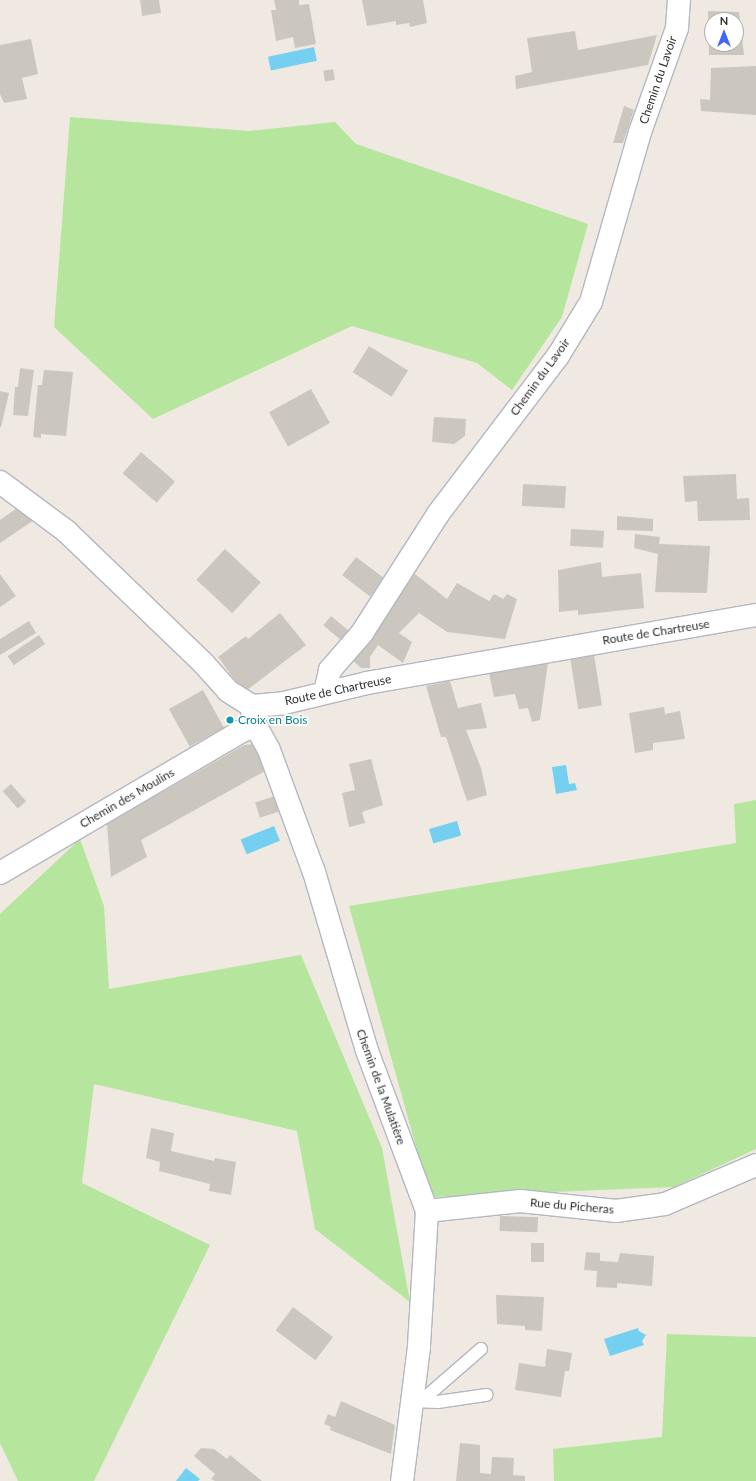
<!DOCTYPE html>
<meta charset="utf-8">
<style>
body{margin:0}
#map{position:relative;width:756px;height:1481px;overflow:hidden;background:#efe9e1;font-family:Lato,sans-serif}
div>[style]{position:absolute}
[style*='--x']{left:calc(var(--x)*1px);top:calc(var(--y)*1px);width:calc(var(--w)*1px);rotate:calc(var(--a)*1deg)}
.green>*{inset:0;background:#b6e59e}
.water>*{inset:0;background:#75cff0;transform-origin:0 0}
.building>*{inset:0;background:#cbc7bf;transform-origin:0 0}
.roads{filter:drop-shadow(1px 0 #b4b7c1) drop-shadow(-1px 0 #b4b7c1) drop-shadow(0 1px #b4b7c1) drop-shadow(0 -1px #b4b7c1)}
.lane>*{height:12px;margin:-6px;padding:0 6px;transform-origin:6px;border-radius:6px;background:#fff}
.street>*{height:22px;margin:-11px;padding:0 11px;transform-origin:11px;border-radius:11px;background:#fff}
.secondary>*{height:22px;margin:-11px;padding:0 11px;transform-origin:11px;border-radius:11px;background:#fff}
.dots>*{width:11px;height:11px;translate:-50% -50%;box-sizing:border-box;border:2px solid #fff;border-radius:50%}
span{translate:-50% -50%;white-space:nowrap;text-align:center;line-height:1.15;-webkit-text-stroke:3.5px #fff;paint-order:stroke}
.street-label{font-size:12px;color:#2e2e2e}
.culture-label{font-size:12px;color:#0d838f}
.left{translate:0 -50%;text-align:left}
.north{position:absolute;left:704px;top:12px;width:40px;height:40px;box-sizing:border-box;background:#fff;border:1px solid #ababab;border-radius:50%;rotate:0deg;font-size:11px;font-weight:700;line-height:16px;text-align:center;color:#2e2e2e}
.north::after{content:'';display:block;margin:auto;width:14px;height:18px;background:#4264fb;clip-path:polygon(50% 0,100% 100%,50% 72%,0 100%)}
</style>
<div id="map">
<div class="green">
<div style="clip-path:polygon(70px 117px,249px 131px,335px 122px,356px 144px,588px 224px,562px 317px,512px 390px,477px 363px,352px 326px,153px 419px,54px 327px)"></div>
<div style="clip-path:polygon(756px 800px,756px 1149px,674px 1187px,430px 1197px,349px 906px,736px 843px,734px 804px)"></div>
<div style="clip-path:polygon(80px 839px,104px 906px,109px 989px,301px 955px,382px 1148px,410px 1302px,315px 1229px,297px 1131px,94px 1084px,82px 1183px,210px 1245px,94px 1481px,18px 1481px,0 1443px,0 914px)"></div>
<div style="clip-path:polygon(667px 1334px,756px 1337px,756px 1481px,554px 1481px,553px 1449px,662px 1437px)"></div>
</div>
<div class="water">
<div style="left:314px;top:47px;width:14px;height:47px;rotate:78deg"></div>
<div style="clip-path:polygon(566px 765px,569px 784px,575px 783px,577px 790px,556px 794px,552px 767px)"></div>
<div style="left:457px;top:821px;width:15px;height:29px;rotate:74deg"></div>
<div style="left:274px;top:826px;width:16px;height:36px;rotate:68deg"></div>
<div style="clip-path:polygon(638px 1328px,639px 1331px,646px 1335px,642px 1341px,644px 1345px,610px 1356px,604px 1339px)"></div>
<div style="clip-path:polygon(186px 1468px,200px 1479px,198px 1481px,176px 1481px)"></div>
</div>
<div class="building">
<div style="clip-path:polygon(140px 0,159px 0,161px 13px,142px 16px)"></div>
<div style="clip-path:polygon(274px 0,299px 0,299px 5px,309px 4px,316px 44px,295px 48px,293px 37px,276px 41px,271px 10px,276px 10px)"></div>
<div style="clip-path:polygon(362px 0,423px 0,427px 23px,410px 27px,409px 23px,396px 25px,396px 21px,367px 26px)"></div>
<div style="clip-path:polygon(evenodd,708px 11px,739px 12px,744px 55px,709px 55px,708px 11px,712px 20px,736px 20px,736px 44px,712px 44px,712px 20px)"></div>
<div style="clip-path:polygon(575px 31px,578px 50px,657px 35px,648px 65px,516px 89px,515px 76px,532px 72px,527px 38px)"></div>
<div style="clip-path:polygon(31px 39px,38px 74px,22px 78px,27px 99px,4px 103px,0 94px,0 45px)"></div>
<div style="clip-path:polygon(756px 66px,756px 115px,701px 111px,700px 99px,710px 100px,711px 68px)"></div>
<div style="left:333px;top:69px;width:11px;height:10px;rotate:80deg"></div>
<div style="clip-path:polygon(624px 106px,634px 110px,623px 143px,613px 143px)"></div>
<div style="left:369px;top:346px;width:46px;height:31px;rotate:32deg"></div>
<div style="clip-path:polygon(20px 368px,34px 370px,28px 416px,13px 415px,15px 387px,18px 387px)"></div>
<div style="clip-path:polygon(44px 370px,73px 372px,66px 436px,41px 434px,41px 438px,33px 437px,38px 385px,42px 385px)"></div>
<div style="left:311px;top:389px;width:39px;height:48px;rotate:61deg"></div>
<div style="clip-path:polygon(0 391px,9px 393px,1px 427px,0 427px)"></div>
<div style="clip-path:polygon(434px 417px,466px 419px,465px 436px,454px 444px,432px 442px)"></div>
<div style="left:141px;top:452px;width:45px;height:28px;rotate:41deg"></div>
<div style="clip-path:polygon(736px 474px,737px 499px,749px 498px,750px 520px,698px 521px,697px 501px,685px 502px,683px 476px)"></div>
<div style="left:523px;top:484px;width:43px;height:22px;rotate:3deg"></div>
<div style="clip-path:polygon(20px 506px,34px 520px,0 543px,0 520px)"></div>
<div style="clip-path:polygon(617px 516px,653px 519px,653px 531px,617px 530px)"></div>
<div style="left:571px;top:529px;width:33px;height:17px;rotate:3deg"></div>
<div style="clip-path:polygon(635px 534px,660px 537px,659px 544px,710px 546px,707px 593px,655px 592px,658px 554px,634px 548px)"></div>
<div style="left:225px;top:549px;width:49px;height:42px;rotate:43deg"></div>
<div style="left:356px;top:557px;width:35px;height:23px;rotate:37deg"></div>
<div style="clip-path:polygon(601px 562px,602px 577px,641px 573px,644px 608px,578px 615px,578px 610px,559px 612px,558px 570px)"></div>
<div style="clip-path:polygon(0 574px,16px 596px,0 607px)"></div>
<div style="clip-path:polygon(415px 574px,447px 599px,457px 583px,489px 601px,494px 594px,503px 599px,507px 594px,517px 599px,505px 639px,447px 632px,419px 613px,399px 633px,412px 642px,403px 663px,378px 645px,370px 657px,370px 668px,361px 668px,350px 658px)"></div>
<div style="clip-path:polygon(280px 613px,306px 645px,247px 690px,242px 690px,218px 657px,246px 636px,248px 639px)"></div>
<div style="left:331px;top:616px;width:23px;height:12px;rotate:40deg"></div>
<div style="clip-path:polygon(29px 621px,36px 633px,0 655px,0 639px)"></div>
<div style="left:39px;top:635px;width:11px;height:38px;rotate:56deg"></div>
<div style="left:594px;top:655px;width:51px;height:24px;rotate:81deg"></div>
<div style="clip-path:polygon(548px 663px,540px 720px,532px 722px,528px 708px,519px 709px,515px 694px,494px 697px,489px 673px)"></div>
<div style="clip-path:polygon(450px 681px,458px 708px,481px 703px,487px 728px,466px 730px,481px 768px,487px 795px,467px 801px,446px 737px,441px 737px,426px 686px)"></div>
<div style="left:203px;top:690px;width:43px;height:39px;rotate:61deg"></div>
<div style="clip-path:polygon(664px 707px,665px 714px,680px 711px,685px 739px,653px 743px,653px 750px,635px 753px,629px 713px)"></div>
<div style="clip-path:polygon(254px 744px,267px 770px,141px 840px,147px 857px,111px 877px,107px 824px,244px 745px)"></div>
<div style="clip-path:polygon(371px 759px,383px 805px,362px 812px,365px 823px,349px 827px,342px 793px,355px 790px,349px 764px)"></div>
<div style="left:11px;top:784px;width:23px;height:11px;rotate:49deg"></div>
<div style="left:275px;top:796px;width:16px;height:21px;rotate:72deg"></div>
<div style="clip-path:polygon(151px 1128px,174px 1133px,171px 1151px,214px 1161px,215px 1158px,236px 1162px,231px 1195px,209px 1191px,210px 1184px,159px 1171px,160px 1162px,146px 1158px)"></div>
<div style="left:500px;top:1216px;width:38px;height:15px;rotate:2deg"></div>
<div style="left:531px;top:1243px;width:13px;height:19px"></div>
<div style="clip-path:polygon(586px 1252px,600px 1253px,600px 1261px,618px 1262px,620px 1253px,654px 1256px,652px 1286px,617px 1283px,617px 1288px,596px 1287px,597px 1271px,584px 1270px)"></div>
<div style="clip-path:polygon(496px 1295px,544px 1297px,542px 1331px,525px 1330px,525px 1326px,497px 1324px)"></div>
<div style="left:293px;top:1307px;width:50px;height:29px;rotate:37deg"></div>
<div style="clip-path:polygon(547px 1349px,572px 1353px,569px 1371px,565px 1371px,561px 1397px,515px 1390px,519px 1363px,545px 1367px)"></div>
<div style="clip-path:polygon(341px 1401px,395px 1425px,391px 1454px,330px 1430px,331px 1427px,324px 1424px,328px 1414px,335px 1417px)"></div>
<div style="clip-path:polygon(460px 1443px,480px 1445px,480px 1473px,491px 1474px,492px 1457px,514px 1458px,513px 1475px,525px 1476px,525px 1481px,456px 1481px)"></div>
<div style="clip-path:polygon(201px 1448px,214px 1449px,227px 1459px,230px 1455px,262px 1481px,215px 1481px,211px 1479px,215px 1474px,194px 1456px)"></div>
</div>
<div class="roads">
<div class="lane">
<div style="--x:481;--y:1349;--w:72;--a:139"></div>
<div style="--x:427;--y:1396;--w:16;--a:162"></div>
<div style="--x:412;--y:1401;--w:26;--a:2"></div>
<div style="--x:438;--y:1402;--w:49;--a:-8.3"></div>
</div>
<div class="street">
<div style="--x:325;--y:692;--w:23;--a:-77"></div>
<div style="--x:330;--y:670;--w:49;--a:-49.1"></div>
<div style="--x:362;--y:633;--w:141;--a:-57.4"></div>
<div style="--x:438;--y:514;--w:198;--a:-52.8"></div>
<div style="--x:558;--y:356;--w:63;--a:-58.6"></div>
<div style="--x:591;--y:302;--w:177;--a:-73.9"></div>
<div style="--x:640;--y:132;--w:110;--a:-70.4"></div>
<div style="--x:677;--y:28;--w:28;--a:-86"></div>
<div style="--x:252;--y:706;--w:15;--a:86"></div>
<div style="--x:253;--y:721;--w:33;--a:61"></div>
<div style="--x:269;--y:750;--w:130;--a:69.8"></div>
<div style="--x:314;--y:872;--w:184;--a:73.5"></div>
<div style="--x:366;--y:1048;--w:174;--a:69.5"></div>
<div style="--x:427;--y:1211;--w:136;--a:93.4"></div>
<div style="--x:419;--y:1347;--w:135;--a:97.2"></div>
<div style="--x:0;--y:873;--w:281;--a:-30.4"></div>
<div style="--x:242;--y:731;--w:14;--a:-21"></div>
<div style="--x:427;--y:1211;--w:94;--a:-6.1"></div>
<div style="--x:520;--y:1201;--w:97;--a:5.9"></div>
<div style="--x:616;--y:1211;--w:49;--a:-8.1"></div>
<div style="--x:665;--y:1204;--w:99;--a:-23.2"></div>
</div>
<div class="secondary">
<div style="--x:0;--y:482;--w:82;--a:36.6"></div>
<div style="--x:66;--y:531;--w:192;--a:43.9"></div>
<div style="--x:204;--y:664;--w:36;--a:48"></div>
<div style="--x:228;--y:691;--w:28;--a:32"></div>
<div style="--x:252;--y:706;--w:32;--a:-5"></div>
<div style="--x:284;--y:703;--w:85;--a:-13.5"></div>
<div style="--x:367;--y:683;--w:395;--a:-9.9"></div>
</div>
</div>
<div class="dots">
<div style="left:230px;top:720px;background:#0f9aa8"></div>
</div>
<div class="street-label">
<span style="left:658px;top:80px;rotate:-71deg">Chemin du Lavoir</span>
<span style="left:540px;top:377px;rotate:-54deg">Chemin du Lavoir</span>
<span style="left:656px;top:632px;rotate:-9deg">Route de Chartreuse</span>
<span style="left:338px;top:690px;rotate:-12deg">Route de Chartreuse</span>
<span style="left:127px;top:798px;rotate:-30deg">Chemin des Moulins</span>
<span style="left:381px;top:1087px;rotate:70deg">Chemin de la Mulatière</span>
<span style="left:572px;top:1206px;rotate:5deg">Rue du Picheras</span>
</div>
<div class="culture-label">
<span class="left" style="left:238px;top:720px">Croix en Bois</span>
</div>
<div class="north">N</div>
</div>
